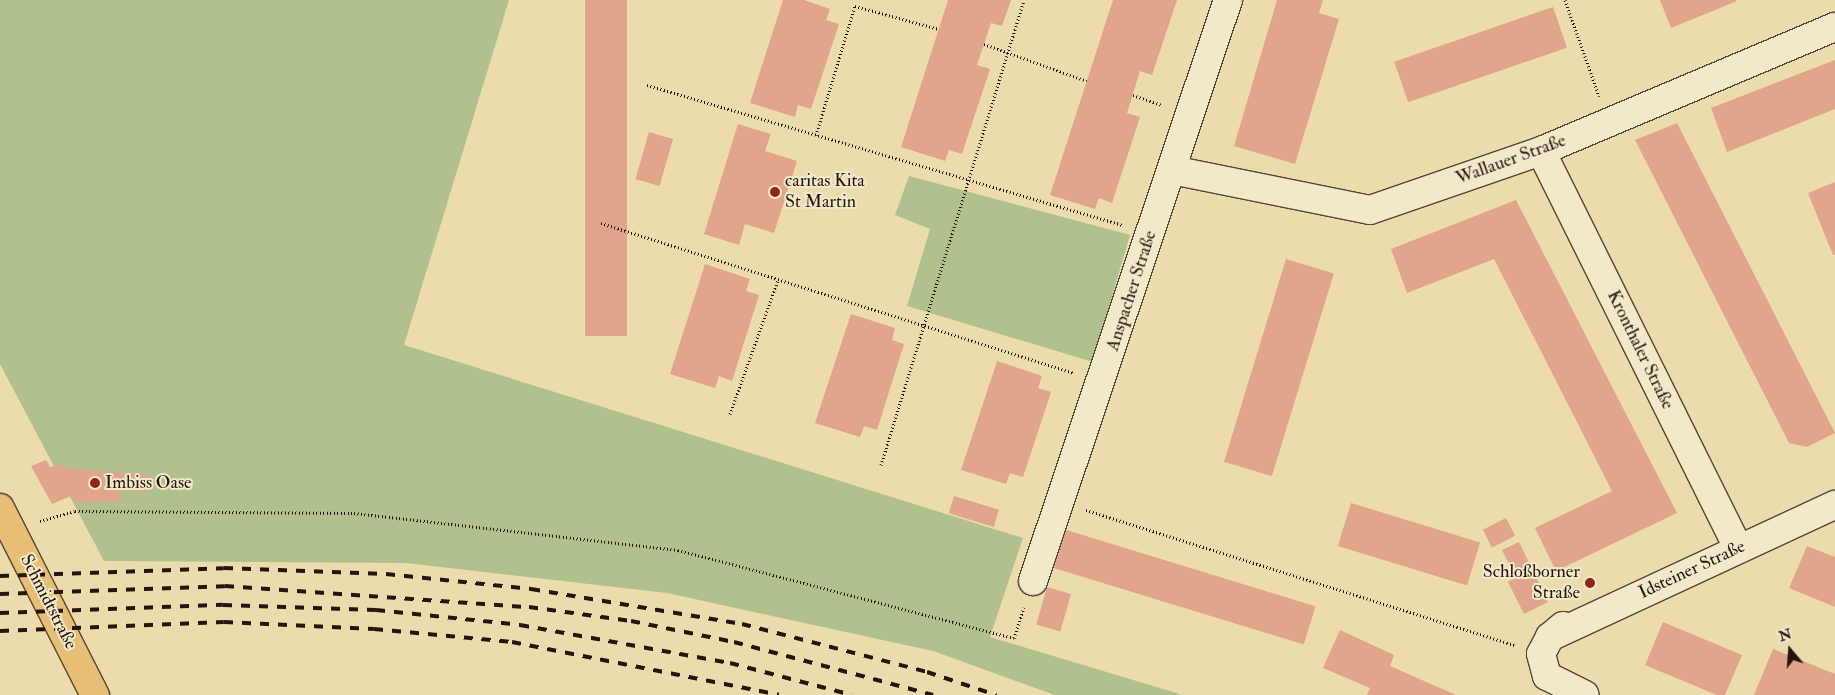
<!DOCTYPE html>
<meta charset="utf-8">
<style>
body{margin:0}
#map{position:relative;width:1835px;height:695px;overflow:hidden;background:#ebdbad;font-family:"IM FELL Double Pica",serif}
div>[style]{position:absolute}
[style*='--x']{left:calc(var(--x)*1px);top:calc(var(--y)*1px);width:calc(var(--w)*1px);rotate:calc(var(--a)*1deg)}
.green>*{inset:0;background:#b1c18e}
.building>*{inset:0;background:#e1a58b;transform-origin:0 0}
.path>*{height:3px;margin-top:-1.5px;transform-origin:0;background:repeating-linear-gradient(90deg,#26150d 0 1px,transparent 0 3.5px)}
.roads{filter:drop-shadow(1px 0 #574635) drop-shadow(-1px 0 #574635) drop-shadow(0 1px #574635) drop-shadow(0 -1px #574635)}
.minor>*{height:28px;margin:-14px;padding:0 14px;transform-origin:14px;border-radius:14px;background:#f2e8ca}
.major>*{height:28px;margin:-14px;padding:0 14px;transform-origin:14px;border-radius:14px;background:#e6be76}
.rail>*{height:4px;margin-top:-2px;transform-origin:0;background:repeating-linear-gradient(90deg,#26150d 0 9px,transparent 0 18px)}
.dots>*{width:14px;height:14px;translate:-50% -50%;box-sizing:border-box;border:2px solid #f2e8ca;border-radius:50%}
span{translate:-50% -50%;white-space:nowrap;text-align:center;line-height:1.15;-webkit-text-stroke:4px #f2e8ca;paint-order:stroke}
.street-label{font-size:18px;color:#26150d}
.poi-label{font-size:18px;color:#26150d}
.left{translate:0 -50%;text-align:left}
.right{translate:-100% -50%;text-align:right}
.north{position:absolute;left:1765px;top:625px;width:50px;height:50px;-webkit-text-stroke:4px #f2e8ca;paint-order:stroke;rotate:342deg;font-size:14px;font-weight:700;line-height:20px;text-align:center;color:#26150d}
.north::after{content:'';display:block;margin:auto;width:18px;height:22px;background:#26150d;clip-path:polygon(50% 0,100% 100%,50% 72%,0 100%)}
</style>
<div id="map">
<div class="green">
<div style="clip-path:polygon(0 0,509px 0,404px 345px,1023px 538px,990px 637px,1183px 695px,1055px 695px,933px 651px,667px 593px,406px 563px,104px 561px,0 364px)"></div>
<div style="clip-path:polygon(909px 176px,1130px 235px,1093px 362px,907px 306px,930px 229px,895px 215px)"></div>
</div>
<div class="building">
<div style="left:585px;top:0;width:42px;height:336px"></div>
<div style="clip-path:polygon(783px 0,804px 0,830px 9px,826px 20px,839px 24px,811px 109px,798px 105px,795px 117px,750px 103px)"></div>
<div style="clip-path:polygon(948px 0,1011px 0,1002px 26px,991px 23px,977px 65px,990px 69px,962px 154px,949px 150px,945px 161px,901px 147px)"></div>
<div style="clip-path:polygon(1113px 0,1177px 0,1152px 75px,1140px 71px,1127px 113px,1140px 117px,1112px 203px,1099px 198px,1095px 209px,1050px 195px)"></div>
<div style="clip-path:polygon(1277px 0,1323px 0,1319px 13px,1339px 19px,1295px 164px,1234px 146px)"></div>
<div style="clip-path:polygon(1660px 0,1736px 0,1737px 1px,1671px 28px)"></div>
<div style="left:1553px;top:7px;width:43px;height:168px;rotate:71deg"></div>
<div style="clip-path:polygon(1835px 60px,1835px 109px,1727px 152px,1711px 108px)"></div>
<div style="clip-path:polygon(1677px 123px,1835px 433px,1807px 447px,1789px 443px,1635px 140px)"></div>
<div style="clip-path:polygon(738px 124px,771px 134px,765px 151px,797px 161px,774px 233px,745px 224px,739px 245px,704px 234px)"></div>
<div style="left:649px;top:132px;width:25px;height:49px;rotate:16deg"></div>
<div style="clip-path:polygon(1835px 182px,1835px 255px,1833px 255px,1808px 193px)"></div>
<div style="clip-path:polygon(1516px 200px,1677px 513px,1556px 571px,1535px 528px,1612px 491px,1494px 259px,1407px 293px,1391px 249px)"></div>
<div style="left:1286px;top:259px;width:50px;height:212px;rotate:17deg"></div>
<div style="clip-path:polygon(705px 264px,750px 279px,746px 291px,759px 295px,732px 381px,719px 376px,715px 388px,670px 374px)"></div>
<div style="clip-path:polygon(851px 314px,895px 328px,892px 340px,904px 344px,877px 430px,864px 426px,860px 437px,815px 423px)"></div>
<div style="clip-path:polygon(997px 361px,1042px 376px,1038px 388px,1051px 392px,1023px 477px,1010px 473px,1006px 484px,961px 470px)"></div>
<div style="clip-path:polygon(46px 460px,50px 467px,61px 464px,63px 468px,150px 475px,149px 492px,121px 490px,120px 501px,79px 503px,71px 496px,52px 504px,31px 466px)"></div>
<div style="left:954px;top:496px;width:47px;height:18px;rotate:17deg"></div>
<div style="left:1351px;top:503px;width:135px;height:45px;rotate:17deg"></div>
<div style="left:1506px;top:518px;width:20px;height:26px;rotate:63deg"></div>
<div style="left:1063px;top:529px;width:264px;height:40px;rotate:17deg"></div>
<div style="clip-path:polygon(1519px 542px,1548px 602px,1524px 614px,1508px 582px,1516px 578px,1502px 550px)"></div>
<div style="clip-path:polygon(1807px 546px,1835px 557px,1835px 607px,1789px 588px)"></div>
<div style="left:1047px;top:587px;width:25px;height:39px;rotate:16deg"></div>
<div style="clip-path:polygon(1663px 622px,1742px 655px,1725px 695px,1717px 695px,1645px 665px)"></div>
<div style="clip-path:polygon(1340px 630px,1394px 655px,1390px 666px,1456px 695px,1367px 695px,1370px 688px,1323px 668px)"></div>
<div style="clip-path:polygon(1773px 649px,1835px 674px,1835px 695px,1754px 695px)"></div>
</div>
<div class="path">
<div style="--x:1565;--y:0;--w:102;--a:70.5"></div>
<div style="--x:984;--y:44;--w:109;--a:19.8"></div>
<div style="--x:647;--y:85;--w:495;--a:16.4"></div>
<div style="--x:1133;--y:95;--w:31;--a:19"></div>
<div style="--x:816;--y:135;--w:135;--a:-73.2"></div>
<div style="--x:855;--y:6;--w:87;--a:15.3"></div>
<div style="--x:601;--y:223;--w:495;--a:17.6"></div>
<div style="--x:730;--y:414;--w:142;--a:-70.3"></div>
<div style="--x:881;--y:465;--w:486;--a:-72.9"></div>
<div style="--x:1086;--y:510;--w:449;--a:17.5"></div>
<div style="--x:40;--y:521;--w:36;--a:-16"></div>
<div style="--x:75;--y:511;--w:279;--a:0.4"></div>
<div style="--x:354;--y:513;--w:326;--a:6.5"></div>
<div style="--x:678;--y:550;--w:347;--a:14.7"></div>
<div style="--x:1014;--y:638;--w:32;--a:-72"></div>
</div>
<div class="roads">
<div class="minor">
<div style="--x:1541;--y:151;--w:443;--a:63.6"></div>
<div style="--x:1172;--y:170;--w:202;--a:11.4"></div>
<div style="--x:1370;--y:210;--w:181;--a:-19"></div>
<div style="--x:1541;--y:151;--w:319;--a:-22.9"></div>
<div style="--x:1033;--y:581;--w:613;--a:-71.45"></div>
<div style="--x:1563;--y:626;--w:17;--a:140"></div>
<div style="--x:1550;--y:637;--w:19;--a:118"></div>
<div style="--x:1541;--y:654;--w:23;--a:75"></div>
<div style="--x:1547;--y:676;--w:42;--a:26.6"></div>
<div style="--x:1550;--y:637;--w:314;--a:-24.9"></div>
</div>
<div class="major">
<div style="--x:0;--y:508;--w:210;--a:63.1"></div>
</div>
</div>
<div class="rail">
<div style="--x:0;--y:576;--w:224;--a:-2"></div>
<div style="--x:224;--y:568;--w:162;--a:2.1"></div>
<div style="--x:386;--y:574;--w:146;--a:5.9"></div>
<div style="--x:531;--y:589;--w:214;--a:9.4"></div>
<div style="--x:742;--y:624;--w:191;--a:14.5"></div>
<div style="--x:927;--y:672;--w:73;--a:18.4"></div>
<div style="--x:0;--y:594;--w:225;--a:-2"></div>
<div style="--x:225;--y:586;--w:305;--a:4"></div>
<div style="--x:529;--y:607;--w:103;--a:7.8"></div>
<div style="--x:631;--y:621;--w:105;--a:11.5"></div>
<div style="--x:734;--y:642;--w:206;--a:14.9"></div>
<div style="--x:0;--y:613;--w:223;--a:-2.1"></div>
<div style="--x:223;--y:605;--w:153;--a:1.9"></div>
<div style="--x:376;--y:610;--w:145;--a:5.9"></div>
<div style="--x:520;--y:625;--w:213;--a:10.3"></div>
<div style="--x:730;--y:663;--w:126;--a:14.7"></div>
<div style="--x:0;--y:631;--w:224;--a:-2.3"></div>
<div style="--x:224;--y:622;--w:150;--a:2.7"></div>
<div style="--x:374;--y:629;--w:139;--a:5.4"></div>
<div style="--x:512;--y:642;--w:272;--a:11.2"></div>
</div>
<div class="dots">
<div style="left:775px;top:192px;background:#8f2418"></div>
<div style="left:95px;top:483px;background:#8f2418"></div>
<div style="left:1590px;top:583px;background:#8f2418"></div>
</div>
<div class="street-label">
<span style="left:1511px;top:160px;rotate:-20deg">Wallauer Straße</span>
<span style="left:1132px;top:291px;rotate:-72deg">Anspacher Straße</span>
<span style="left:1640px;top:350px;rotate:64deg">Kronthaler Straße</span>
<span style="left:1692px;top:570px;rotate:-25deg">Idsteiner Straße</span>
<span style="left:48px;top:602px;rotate:63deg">Schmidtstraße</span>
</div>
<div class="poi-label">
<span class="left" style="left:785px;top:192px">caritas Kita<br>St Martin</span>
<span class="left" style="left:105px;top:483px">Imbiss Oase</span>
<span class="right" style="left:1580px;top:583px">Schloßborner<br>Straße</span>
</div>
<div class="north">N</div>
</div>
